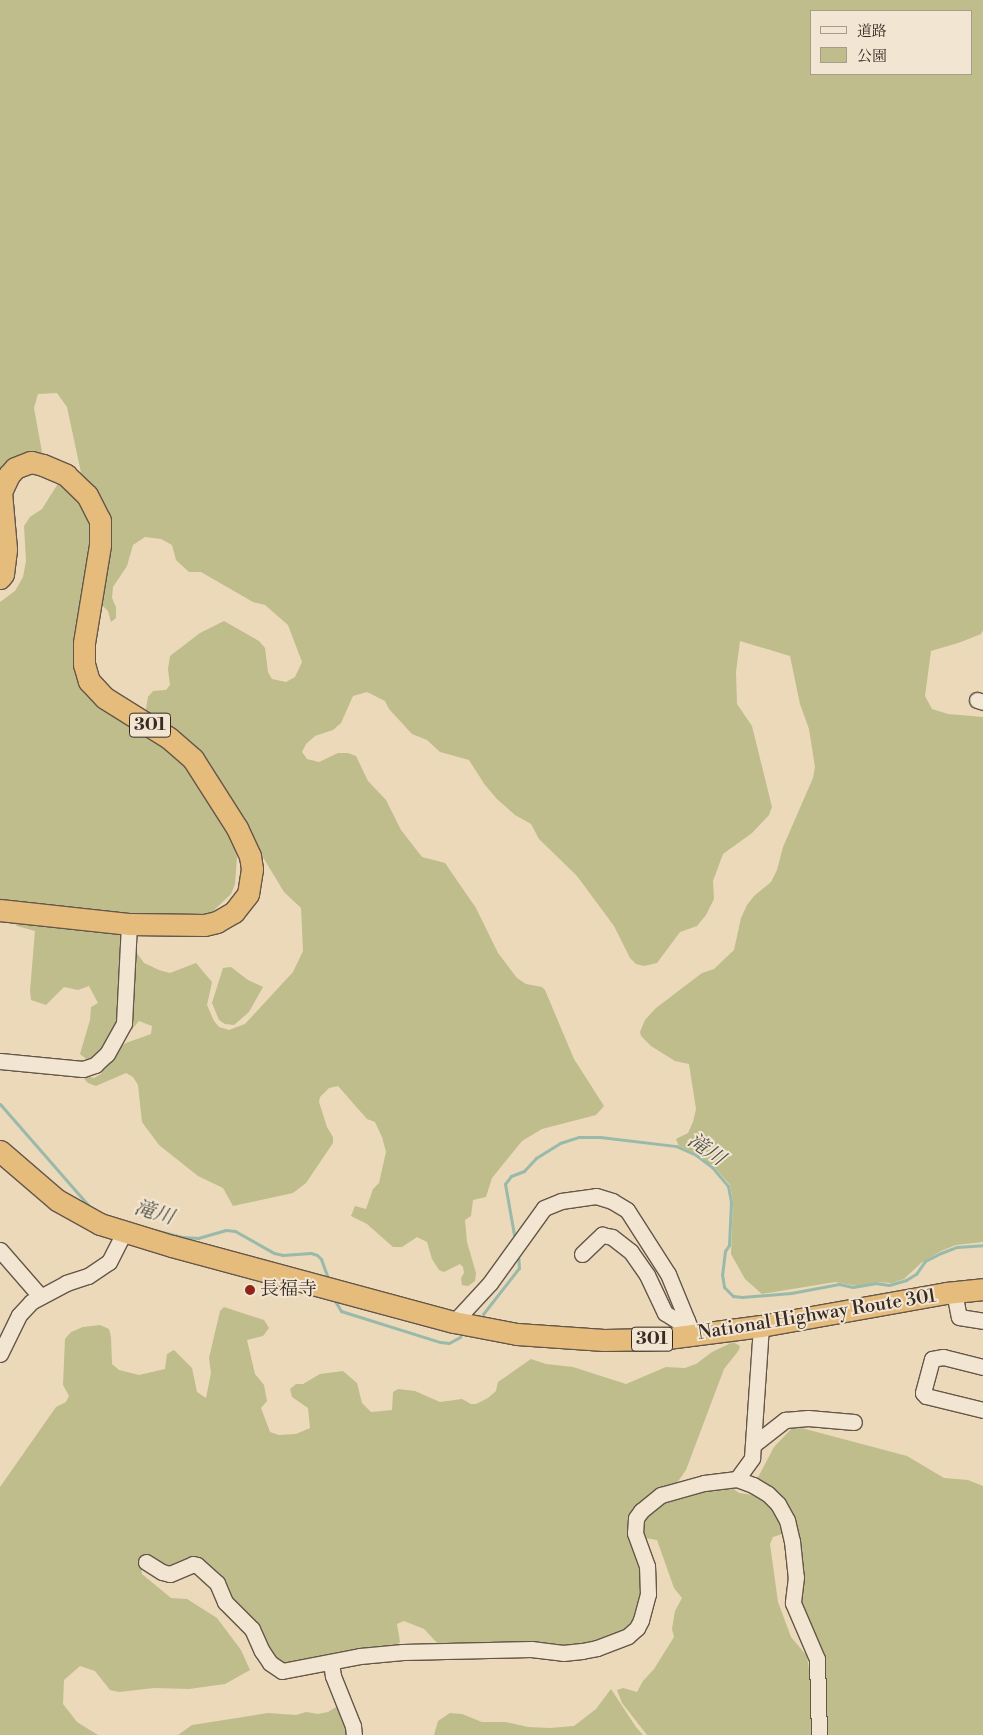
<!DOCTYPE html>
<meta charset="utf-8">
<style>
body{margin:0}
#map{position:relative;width:983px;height:1735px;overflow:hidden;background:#ebd9ba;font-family:"Libre Bodoni","Noto Serif JP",serif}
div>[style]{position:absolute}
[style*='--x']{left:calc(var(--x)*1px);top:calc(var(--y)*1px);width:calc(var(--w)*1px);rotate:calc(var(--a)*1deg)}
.green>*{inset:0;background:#bebd8b}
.stream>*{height:3px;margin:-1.5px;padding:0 1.5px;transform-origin:1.5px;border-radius:1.5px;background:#99baab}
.roads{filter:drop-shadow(1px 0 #65564a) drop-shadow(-1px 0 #65564a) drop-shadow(0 1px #65564a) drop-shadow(0 -1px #65564a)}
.minor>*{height:15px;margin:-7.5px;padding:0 7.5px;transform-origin:7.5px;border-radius:7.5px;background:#f2e6d2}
.highway>*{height:21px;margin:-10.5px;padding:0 10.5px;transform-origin:10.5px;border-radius:10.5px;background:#e6bc7d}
.dots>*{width:14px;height:14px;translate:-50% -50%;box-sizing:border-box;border:2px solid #f2e6d2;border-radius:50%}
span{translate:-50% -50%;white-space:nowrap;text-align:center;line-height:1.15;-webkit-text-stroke:4px #f2e6d2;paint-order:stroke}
.shield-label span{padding:1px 4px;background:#f2e6d2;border:1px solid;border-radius:4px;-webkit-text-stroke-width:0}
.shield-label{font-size:18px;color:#382a25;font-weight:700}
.poi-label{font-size:19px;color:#382a25}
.left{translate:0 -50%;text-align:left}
.street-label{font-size:19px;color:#382a25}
.water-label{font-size:20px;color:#504e46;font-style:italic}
.legend{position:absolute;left:810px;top:10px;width:162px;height:65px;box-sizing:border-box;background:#f2e6d2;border:1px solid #a89b8d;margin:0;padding:6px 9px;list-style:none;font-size:15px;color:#382a25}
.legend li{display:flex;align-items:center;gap:10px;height:25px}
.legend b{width:25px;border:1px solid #a89b8d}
</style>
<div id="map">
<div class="green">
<div style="clip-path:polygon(evenodd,0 0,983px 0,983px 630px,981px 634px,961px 642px,931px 651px,925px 696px,932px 709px,948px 714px,983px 717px,983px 1242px,956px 1245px,941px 1251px,921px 1263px,904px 1279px,892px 1283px,876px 1282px,857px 1286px,835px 1282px,762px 1294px,745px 1279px,731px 1254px,733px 1201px,730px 1185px,716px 1169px,695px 1153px,679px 1146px,676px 1139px,688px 1133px,693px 1122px,696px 1109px,689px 1064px,675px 1061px,651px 1046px,641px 1036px,640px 1032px,645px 1020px,656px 1008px,702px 973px,714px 969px,734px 950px,741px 918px,747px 905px,754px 896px,771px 882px,777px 870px,783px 847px,813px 778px,815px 767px,809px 729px,800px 704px,790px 656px,740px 641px,736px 672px,737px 704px,752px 726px,772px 807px,769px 815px,752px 833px,723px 854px,713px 881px,714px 899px,706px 915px,697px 926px,680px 932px,657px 963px,644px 966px,636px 964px,630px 958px,614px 926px,577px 876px,539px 839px,531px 824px,515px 815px,497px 799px,485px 785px,469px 760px,440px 752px,427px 740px,412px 734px,389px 709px,385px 701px,367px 692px,353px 696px,341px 723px,333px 730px,315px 736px,306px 744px,302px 752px,307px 759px,319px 762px,338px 753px,348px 753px,356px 756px,368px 781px,386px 800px,401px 830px,422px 857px,445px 863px,476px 908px,498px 953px,517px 978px,526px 984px,542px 987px,545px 990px,574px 1059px,604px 1106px,596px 1115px,542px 1129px,522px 1141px,492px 1178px,486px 1197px,473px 1200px,471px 1216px,465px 1220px,467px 1242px,476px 1273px,475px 1281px,468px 1286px,462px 1285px,461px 1278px,464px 1273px,463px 1267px,460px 1264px,444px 1272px,439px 1270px,432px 1259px,427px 1242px,417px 1237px,402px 1247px,393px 1247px,367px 1224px,351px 1216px,355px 1206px,366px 1209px,373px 1189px,379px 1183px,386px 1152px,382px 1137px,375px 1122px,367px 1119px,338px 1086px,329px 1088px,320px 1097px,319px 1102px,327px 1127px,333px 1137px,333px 1143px,306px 1183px,293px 1193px,233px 1206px,223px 1188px,198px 1176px,159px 1145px,142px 1122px,138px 1085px,133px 1077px,126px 1073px,96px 1086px,88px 1083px,81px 1075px,94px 1078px,101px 1074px,105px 1066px,103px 1061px,112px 1052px,126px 1043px,151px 1034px,152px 1026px,139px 1021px,132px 1029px,127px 1024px,131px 945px,144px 963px,159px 970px,170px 973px,196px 963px,212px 982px,207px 1005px,214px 1021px,219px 1027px,229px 1030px,245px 1024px,293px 972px,303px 951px,301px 908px,284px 892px,223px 791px,145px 714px,148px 697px,153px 691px,166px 690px,170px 685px,168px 669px,170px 656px,200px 633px,224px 621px,259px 641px,265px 648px,268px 672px,272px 679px,286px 682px,295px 677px,302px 662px,288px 625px,265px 605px,253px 602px,201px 572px,189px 572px,176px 560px,172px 545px,161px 539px,145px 537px,133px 545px,127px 566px,113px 587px,112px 598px,116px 607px,116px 618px,111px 622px,108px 611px,98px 601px,108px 531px,83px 482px,67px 407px,57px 393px,38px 394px,34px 408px,42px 452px,40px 457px,0 477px,0 0,812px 11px,972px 11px,972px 74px,812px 74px,812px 11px)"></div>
<div style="clip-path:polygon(59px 482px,82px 503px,89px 516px,93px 534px,76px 657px,179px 753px,231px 829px,237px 857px,235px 884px,231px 894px,211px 913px,181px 918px,0 901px,0 602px,15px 591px,23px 577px,26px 561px,24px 526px,30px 517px,42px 509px)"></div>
<div style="clip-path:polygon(15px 919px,127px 930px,119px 1031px,90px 1062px,80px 1054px,90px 1020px,91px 1007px,98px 1003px,89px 986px,78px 990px,64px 987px,46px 1005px,31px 1000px,30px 991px,35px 931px,17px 926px,14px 923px)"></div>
<div style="clip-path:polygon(231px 967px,248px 980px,263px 987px,249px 1012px,234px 1025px,225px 1024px,219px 1020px,212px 1003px,223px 968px)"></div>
<div style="clip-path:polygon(224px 1307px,264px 1320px,269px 1328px,263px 1336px,247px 1340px,255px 1374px,264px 1385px,267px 1401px,261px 1408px,270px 1432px,279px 1435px,296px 1434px,310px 1428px,308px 1408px,292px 1397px,290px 1389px,296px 1384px,303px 1384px,320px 1374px,343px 1371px,357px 1383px,362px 1403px,371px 1412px,392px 1410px,393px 1392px,398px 1389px,415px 1391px,440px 1402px,462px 1399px,471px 1404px,476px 1404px,488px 1398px,496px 1391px,498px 1382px,531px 1359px,546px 1364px,573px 1367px,626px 1384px,666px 1367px,685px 1368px,696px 1364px,712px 1352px,733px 1342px,740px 1346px,739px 1350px,724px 1369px,686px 1470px,672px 1490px,641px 1507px,627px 1526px,629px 1539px,640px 1562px,641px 1593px,634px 1621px,628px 1632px,598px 1645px,442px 1648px,424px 1629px,404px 1621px,397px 1624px,400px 1642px,396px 1645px,282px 1668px,198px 1563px,170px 1571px,147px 1560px,141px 1568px,142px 1574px,171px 1598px,187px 1599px,217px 1618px,241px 1650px,250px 1670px,225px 1684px,189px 1689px,154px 1688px,119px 1692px,110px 1690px,95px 1671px,80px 1666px,64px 1680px,63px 1704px,77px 1722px,98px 1735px,0 1735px,0 1487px,56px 1407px,66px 1402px,69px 1396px,63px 1385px,65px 1339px,71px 1332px,83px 1327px,100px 1325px,109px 1329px,111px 1337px,112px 1364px,119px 1370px,139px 1375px,165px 1369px,167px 1354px,174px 1350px,192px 1368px,197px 1392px,206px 1398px,211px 1373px,209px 1358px,220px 1311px)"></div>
<div style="clip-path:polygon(794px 1426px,907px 1456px,944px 1478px,968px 1480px,983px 1486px,983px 1735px,821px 1735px,821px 1666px,798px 1609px,794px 1540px,755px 1483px,774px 1447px)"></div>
<div style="clip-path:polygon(728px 1485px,739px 1493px,760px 1496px,774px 1504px,784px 1525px,782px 1534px,773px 1537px,770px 1544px,778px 1602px,791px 1637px,807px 1656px,810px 1676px,816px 1692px,817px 1735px,647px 1735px,622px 1703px,617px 1690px,623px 1688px,637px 1692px,643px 1681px,654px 1669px,674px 1637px,672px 1629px,675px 1611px,682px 1598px,674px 1588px,657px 1540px,645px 1538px,643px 1534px,642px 1520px,666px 1498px)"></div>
<div style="clip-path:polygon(611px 1689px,636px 1727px,643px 1735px,434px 1735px,438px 1721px,450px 1713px,462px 1714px,482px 1722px,506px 1722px,528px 1727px,550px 1728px,574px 1726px,596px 1709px)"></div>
<div style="clip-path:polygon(336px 1707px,343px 1708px,352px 1735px,178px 1735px,192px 1725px,268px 1713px,296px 1715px,306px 1712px,318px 1714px,328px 1712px)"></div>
</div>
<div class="stream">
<div style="--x:0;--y:1104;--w:137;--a:48.9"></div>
<div style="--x:154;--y:1230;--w:29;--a:14"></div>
<div style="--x:182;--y:1237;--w:16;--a:4"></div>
<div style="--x:198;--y:1238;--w:29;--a:-16"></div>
<div style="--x:226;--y:1230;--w:9;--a:6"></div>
<div style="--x:235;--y:1231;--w:45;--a:29.4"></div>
<div style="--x:274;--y:1253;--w:9;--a:13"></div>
<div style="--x:283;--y:1255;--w:28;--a:-4"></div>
<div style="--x:311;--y:1253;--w:6;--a:18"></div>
<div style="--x:317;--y:1255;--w:6;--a:45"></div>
<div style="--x:321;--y:1259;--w:20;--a:70"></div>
<div style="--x:515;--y:1240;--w:57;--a:-100.1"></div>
<div style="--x:505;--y:1184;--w:10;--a:-53"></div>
<div style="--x:511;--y:1176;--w:14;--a:-21"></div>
<div style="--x:524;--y:1171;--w:18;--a:-47"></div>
<div style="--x:536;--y:1158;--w:28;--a:-32"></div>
<div style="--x:560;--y:1143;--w:20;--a:-18"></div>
<div style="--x:579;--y:1137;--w:21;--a:0"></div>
<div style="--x:600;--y:1137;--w:77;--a:6.8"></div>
<div style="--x:676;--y:1146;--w:22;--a:24"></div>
<div style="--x:696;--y:1155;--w:20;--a:37"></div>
<div style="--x:712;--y:1167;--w:25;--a:50"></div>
<div style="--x:728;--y:1186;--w:16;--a:79"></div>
<div style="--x:731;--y:1202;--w:43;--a:92.7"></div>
<div style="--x:729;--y:1245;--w:7;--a:124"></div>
<div style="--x:725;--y:1251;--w:23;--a:97"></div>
<div style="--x:722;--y:1274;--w:13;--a:81"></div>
<div style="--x:724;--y:1287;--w:13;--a:45"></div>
<div style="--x:733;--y:1296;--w:9;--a:6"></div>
<div style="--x:742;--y:1297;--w:49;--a:-4.7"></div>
<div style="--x:791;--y:1293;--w:49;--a:-10.6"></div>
<div style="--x:839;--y:1284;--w:14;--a:12"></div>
<div style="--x:853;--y:1287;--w:22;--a:-10"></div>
<div style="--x:875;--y:1283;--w:14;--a:8"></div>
<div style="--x:889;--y:1285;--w:18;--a:-16"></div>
<div style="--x:906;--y:1280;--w:12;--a:-31"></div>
<div style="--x:916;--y:1274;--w:16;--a:-55"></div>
<div style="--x:925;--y:1261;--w:18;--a:-27"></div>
<div style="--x:941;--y:1253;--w:17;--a:-21"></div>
<div style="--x:957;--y:1247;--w:26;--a:-4"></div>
<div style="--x:335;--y:1301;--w:12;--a:59"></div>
<div style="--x:341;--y:1311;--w:104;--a:17.4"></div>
<div style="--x:440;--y:1342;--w:9;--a:6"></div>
<div style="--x:449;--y:1343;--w:13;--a:-29"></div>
<div style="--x:483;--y:1314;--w:58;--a:-52"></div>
<div style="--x:519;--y:1268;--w:14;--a:-94"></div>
</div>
<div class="roads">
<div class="minor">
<div style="--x:977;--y:700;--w:6;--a:18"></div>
<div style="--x:0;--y:1061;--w:83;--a:5.5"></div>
<div style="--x:83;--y:1069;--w:13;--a:-18"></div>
<div style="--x:95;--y:1065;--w:16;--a:-43"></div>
<div style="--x:107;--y:1054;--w:35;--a:-61"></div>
<div style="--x:124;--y:1023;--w:99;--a:-87.1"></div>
<div style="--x:0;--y:1250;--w:61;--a:49"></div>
<div style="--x:582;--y:1254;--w:28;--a:-44"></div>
<div style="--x:602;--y:1235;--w:10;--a:11"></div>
<div style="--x:612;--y:1237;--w:24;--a:38"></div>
<div style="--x:631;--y:1252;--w:28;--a:55"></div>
<div style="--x:647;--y:1275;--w:42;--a:64.7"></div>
<div style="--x:665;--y:1313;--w:15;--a:32"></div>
<div style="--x:678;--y:1321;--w:9;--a:-6"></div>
<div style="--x:954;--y:1292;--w:25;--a:79"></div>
<div style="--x:959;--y:1317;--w:24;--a:9"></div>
<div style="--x:454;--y:1322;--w:53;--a:-47.3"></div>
<div style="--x:490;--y:1283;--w:92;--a:-54.2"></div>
<div style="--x:544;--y:1208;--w:18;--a:-22"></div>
<div style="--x:561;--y:1201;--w:35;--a:-8"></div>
<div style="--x:596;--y:1196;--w:17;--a:17"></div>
<div style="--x:612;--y:1201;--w:17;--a:31"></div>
<div style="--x:627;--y:1210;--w:76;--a:57.4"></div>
<div style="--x:668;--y:1274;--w:66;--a:67.7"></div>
<div style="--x:0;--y:1354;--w:43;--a:-64"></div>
<div style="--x:19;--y:1315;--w:18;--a:-47"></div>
<div style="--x:31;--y:1302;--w:40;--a:-28"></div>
<div style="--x:66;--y:1283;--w:23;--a:-18"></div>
<div style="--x:88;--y:1276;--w:25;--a:-34"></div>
<div style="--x:109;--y:1262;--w:33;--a:-63"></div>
<div style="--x:983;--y:1367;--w:41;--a:-166"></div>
<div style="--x:943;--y:1357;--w:11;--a:170"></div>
<div style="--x:932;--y:1359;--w:35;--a:105"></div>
<div style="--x:923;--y:1393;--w:4;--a:45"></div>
<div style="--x:926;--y:1396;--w:59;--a:13.8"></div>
<div style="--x:753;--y:1445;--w:41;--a:-38"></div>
<div style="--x:785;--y:1420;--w:23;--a:-5"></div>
<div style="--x:808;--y:1418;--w:46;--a:5"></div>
<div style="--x:737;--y:1479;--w:26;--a:-54"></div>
<div style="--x:752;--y:1458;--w:132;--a:-86.1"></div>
<div style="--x:146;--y:1562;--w:19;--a:32"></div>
<div style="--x:162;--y:1572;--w:8;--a:14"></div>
<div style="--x:170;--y:1574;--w:25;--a:-23"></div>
<div style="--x:193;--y:1564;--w:4;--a:14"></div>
<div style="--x:197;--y:1565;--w:27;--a:42"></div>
<div style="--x:217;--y:1583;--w:21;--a:67"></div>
<div style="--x:225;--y:1602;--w:38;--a:45"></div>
<div style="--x:252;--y:1629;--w:24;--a:66"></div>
<div style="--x:262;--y:1651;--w:14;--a:56"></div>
<div style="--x:270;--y:1663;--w:14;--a:34"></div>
<div style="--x:282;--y:1671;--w:79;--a:-10.9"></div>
<div style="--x:360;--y:1656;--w:43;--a:-5.3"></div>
<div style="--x:403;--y:1652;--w:128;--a:-1.3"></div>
<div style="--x:531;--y:1649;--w:32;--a:7"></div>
<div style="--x:563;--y:1653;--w:19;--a:-6"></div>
<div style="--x:582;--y:1651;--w:15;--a:-11"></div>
<div style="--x:597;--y:1648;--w:33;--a:-21"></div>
<div style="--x:628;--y:1636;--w:12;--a:-42"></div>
<div style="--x:637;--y:1628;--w:9;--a:-63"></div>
<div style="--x:641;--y:1620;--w:27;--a:-75"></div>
<div style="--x:648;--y:1594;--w:28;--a:-92"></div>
<div style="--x:647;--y:1566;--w:35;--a:-110"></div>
<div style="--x:635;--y:1533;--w:15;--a:-86"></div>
<div style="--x:636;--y:1518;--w:9;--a:-54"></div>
<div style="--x:641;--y:1511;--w:26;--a:-39"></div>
<div style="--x:661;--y:1495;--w:45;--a:-15.6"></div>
<div style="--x:704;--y:1483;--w:33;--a:-7"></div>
<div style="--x:737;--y:1479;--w:17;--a:21"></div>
<div style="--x:753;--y:1485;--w:17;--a:31"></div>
<div style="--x:768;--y:1494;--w:14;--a:45"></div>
<div style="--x:778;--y:1504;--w:18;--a:61"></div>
<div style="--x:787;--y:1520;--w:22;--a:77"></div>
<div style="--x:792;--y:1541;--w:36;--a:84"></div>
<div style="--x:796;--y:1577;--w:26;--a:97"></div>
<div style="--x:793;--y:1603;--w:61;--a:66.8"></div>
<div style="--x:817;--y:1659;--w:76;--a:88.5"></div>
<div style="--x:331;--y:1662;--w:14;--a:82"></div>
<div style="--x:333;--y:1676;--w:54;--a:68.2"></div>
<div style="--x:353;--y:1726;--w:9;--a:84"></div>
</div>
<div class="highway">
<div style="--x:0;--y:578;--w:5;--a:-53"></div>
<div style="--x:3;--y:574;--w:25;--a:-83"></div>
<div style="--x:6;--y:549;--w:57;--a:-95"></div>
<div style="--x:1;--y:492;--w:19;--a:-65"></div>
<div style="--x:9;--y:475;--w:9;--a:-49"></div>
<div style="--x:15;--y:468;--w:17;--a:-21"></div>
<div style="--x:31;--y:462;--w:12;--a:14"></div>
<div style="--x:43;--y:465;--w:25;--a:23"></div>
<div style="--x:66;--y:475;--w:29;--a:44"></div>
<div style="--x:87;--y:495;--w:28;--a:63"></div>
<div style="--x:100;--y:520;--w:25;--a:90"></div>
<div style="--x:100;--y:545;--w:99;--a:99.3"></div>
<div style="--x:84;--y:643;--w:21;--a:90"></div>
<div style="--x:84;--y:664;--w:18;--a:74"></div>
<div style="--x:89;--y:681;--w:23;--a:47"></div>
<div style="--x:105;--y:698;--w:75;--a:32"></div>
<div style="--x:169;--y:738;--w:32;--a:41"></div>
<div style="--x:193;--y:759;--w:82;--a:57.5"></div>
<div style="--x:237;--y:828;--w:31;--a:65"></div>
<div style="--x:250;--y:856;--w:13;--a:81"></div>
<div style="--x:252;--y:869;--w:25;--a:99"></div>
<div style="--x:248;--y:894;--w:23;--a:128"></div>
<div style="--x:234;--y:912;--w:20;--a:150"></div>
<div style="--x:217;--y:922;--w:13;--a:167"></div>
<div style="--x:204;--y:925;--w:75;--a:-179.2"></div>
<div style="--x:129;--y:924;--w:130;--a:-173.8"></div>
<div style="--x:0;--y:1151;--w:75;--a:40.7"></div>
<div style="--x:57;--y:1200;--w:49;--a:29.2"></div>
<div style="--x:100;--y:1224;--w:75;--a:17"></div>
<div style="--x:172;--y:1246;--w:292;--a:15.1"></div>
<div style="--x:454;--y:1322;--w:64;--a:10.8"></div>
<div style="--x:517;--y:1334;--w:87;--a:3.9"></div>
<div style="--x:604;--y:1340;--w:57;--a:-1"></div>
<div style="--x:661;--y:1339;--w:101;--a:-7.4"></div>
<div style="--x:761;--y:1326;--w:188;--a:-10.1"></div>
<div style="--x:946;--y:1293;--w:37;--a:-6"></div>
</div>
</div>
<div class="dots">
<div style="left:250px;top:1290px;background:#8f2418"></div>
</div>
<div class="shield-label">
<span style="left:150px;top:725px">301</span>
<span style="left:652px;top:1339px">301</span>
</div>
<div class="poi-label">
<span class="left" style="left:260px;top:1290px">長福寺</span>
</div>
<div class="street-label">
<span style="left:817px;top:1315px;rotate:-9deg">National Highway Route 301</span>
</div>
<div class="water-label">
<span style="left:706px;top:1150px;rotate:35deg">滝川</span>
<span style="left:154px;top:1213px;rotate:17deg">滝川</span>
</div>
<ul class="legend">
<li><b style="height:6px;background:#f2e6d2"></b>道路</li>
<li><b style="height:14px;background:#bebd8b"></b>公園</li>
</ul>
</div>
